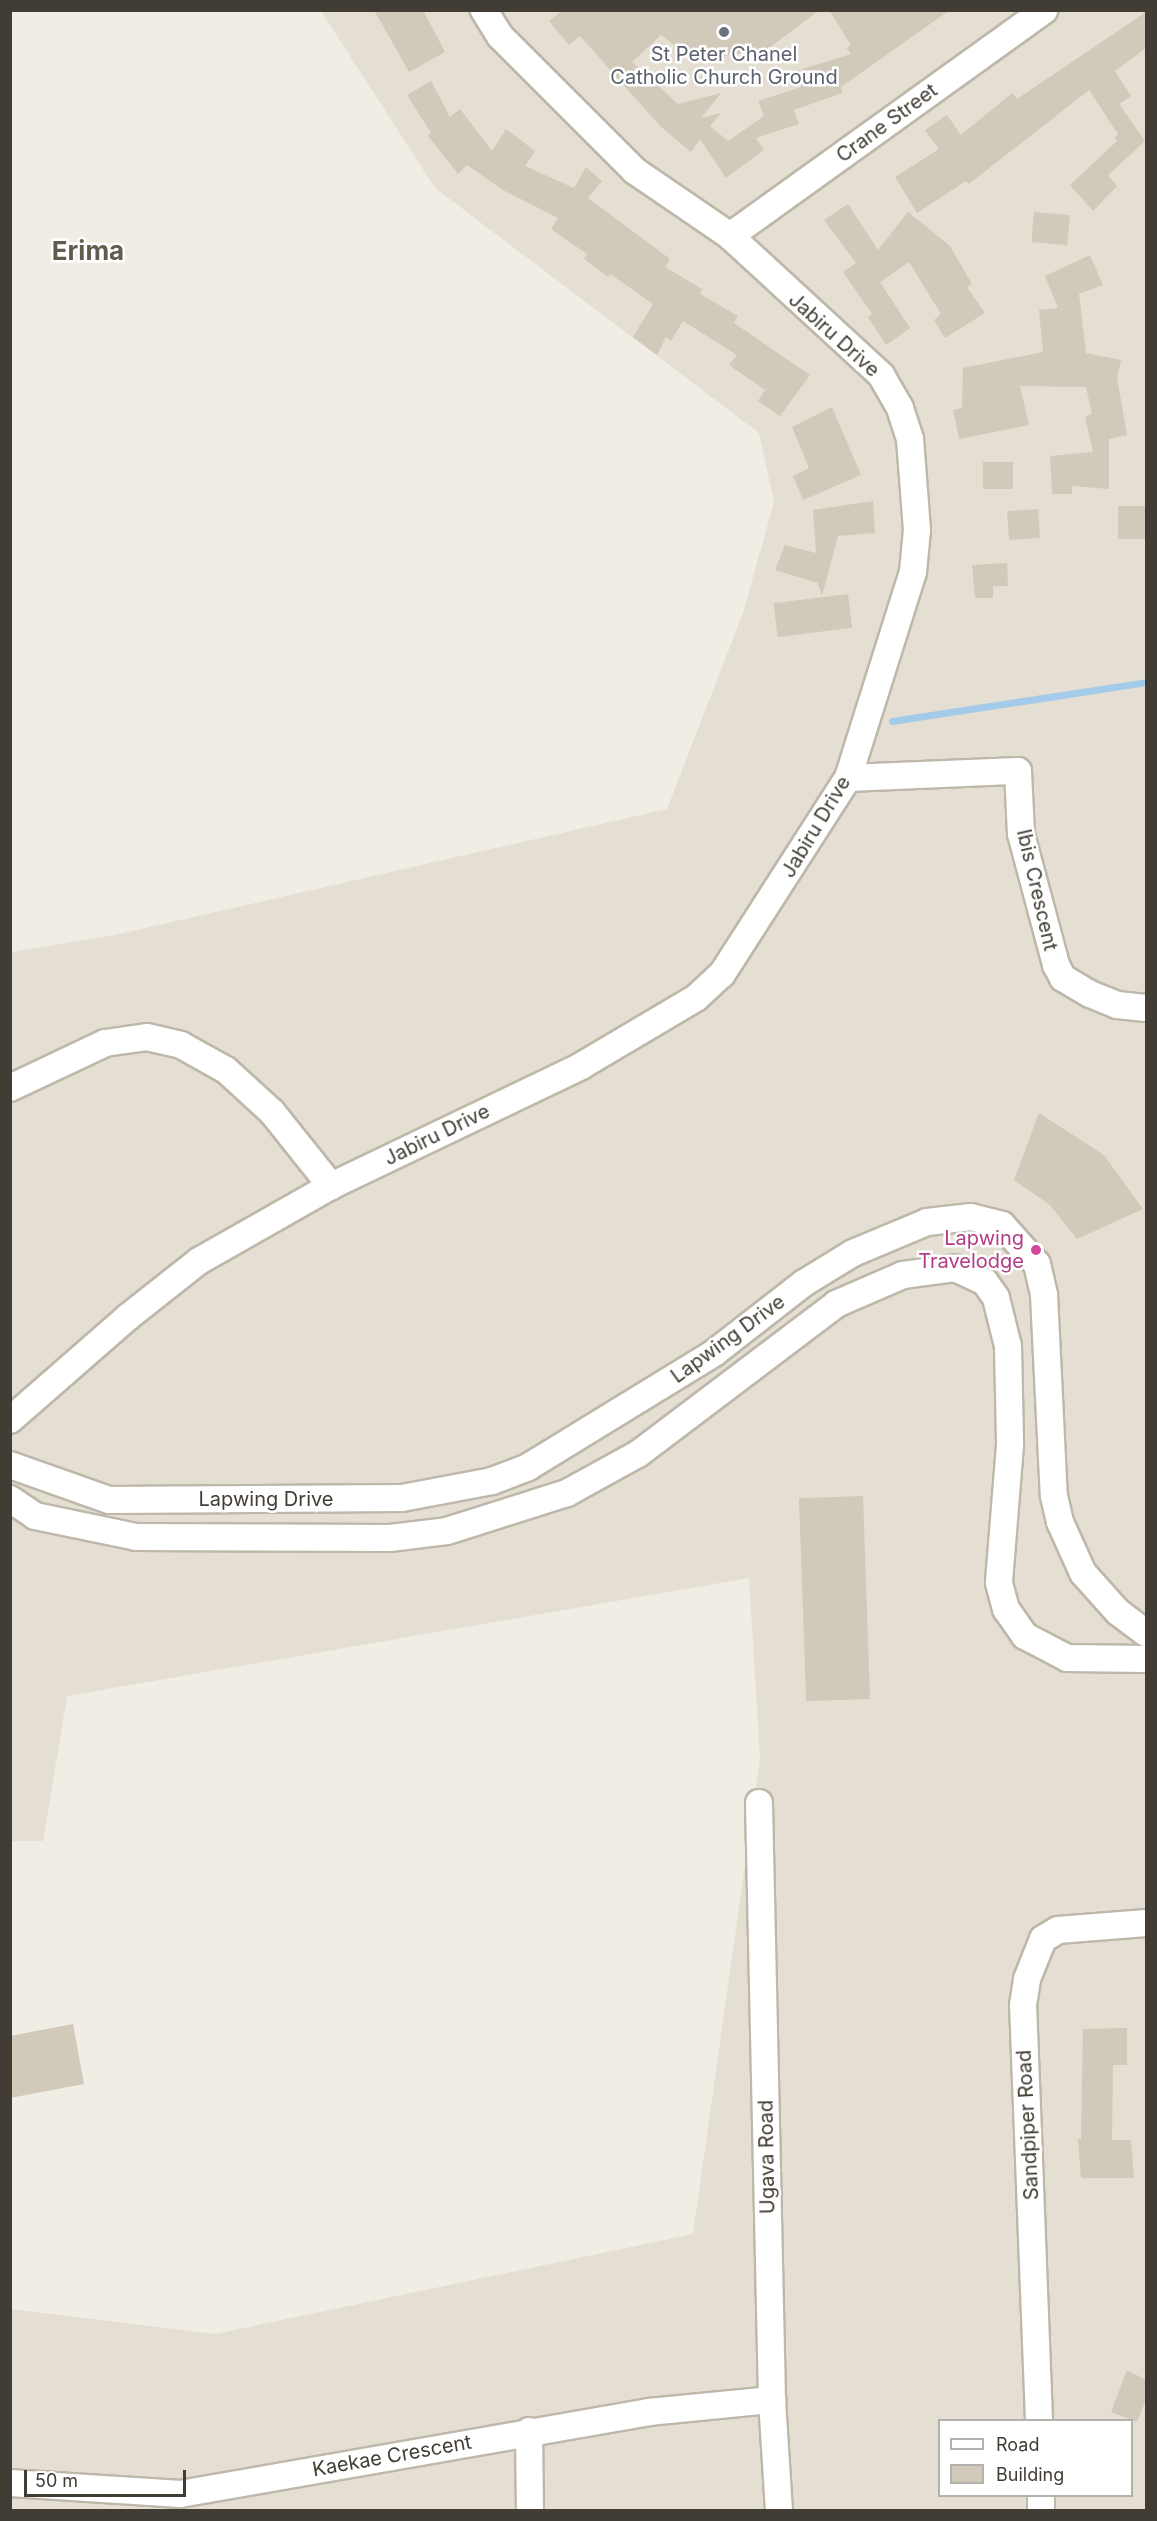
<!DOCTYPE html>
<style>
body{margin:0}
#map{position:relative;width:1157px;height:2521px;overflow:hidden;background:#f0ede4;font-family:Inter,sans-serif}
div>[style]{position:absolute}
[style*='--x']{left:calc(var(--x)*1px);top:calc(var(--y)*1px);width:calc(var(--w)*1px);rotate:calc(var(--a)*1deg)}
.residential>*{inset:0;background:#e4dfd2}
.stream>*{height:7px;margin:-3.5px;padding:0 3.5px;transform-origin:3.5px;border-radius:3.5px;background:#a4cbe9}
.building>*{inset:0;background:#d1c9ba;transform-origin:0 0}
.roads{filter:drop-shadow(2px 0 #beb8aa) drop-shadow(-2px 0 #beb8aa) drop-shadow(0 2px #beb8aa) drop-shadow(0 -2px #beb8aa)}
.street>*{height:26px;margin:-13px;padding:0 13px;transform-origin:13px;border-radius:13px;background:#fff}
.dots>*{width:16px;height:16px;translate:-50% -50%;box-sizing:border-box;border:3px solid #fff;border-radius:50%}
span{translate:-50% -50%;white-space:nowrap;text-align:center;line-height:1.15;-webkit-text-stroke:5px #fff;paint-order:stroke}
.worship-label{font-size:20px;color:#5b616d}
.street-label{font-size:20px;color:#423d34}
.hotel-label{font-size:20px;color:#b23c85}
.right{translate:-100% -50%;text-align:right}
.district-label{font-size:26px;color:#645b4d;font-weight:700}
.frame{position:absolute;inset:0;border:12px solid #423d34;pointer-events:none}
.legend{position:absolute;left:938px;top:2419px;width:195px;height:78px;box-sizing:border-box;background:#fff;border:2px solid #b3b1ae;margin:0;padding:8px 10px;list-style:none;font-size:18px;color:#423d34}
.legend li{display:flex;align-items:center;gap:12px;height:30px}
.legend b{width:30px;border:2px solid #b3b1ae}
.scale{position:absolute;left:24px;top:2470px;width:162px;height:27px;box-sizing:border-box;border:3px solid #423d34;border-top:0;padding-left:8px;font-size:18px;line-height:21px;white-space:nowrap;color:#423d34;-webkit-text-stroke:4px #fff;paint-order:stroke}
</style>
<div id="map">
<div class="residential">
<div style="clip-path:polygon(evenodd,321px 11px,1146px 11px,1146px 2510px,11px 2510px,11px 2309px,215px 2334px,693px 2234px,760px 1758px,749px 1578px,67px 1696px,43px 1841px,11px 1841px,11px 952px,115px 935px,667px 809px,743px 613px,774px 502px,759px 433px,435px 188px,321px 11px,940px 2420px,1132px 2420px,1132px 2496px,940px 2496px,940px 2420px)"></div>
</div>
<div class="stream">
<div style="--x:892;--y:721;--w:257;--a:-8.7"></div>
</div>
<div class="building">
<div style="clip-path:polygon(374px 10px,423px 10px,445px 52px,409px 72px)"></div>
<div style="clip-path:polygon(563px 10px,820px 10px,766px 50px,695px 60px,661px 35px,632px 62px,678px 104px,721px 93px,701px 118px,721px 113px,710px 126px,728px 141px,764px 116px,758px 101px,801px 87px,796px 71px,851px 54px,847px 48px,851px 45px,829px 10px,950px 10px,841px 87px,842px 93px,794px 110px,799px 124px,756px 138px,764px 150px,726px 178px,700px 139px,691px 152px,660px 126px,580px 36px,569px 45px,549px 21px)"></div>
<div style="clip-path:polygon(1146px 12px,1146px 48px,1115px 71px,1131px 96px,1119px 104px,1145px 141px,1108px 175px,1117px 186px,1093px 211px,1070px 185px,1117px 141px,1115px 138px,1118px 134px,1089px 90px,969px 184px,966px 181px,917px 213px,895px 177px,939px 149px,925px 130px,947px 115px,961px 135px,1012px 93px,1017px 99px)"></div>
<div style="clip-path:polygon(431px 81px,450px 117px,460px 109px,492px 151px,506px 129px,535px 151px,525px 166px,574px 188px,586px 167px,602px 181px,588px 198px,670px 259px,665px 267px,702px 289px,700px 294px,738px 316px,734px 323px,810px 375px,780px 416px,758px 401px,765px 390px,729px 365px,737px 355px,683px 321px,671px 341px,666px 337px,657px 355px,633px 337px,653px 304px,610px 274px,608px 277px,584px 259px,587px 254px,551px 229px,558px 218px,503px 190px,467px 165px,458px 174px,428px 136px,431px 133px,407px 95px)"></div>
<div style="clip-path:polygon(848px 204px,878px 250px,908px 212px,950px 246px,972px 284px,967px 287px,985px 313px,945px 338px,934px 320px,941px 314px,909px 262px,880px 282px,910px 328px,886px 345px,868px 317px,872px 314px,843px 272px,856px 263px,824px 220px)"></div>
<div style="left:1034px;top:212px;width:36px;height:30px;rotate:5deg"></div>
<div style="clip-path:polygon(1090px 255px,1103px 285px,1079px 294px,1086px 353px,1121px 360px,1117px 378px,1127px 435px,1109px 439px,1109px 489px,1072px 486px,1072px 494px,1052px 494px,1050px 456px,1093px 452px,1085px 417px,1092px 414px,1086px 387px,1020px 386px,1029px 425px,959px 439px,953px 410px,962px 408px,963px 368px,1043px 352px,1039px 310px,1058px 308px,1045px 276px)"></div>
<div style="clip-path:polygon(832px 407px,861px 475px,803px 500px,793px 476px,809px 468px,792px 427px)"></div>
<div style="left:1013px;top:462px;width:27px;height:30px;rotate:90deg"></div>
<div style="clip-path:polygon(873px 501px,875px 533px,838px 536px,822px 596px,818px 583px,775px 570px,785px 545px,816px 553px,813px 510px)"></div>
<div style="left:1146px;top:506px;width:33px;height:28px;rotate:90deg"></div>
<div style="left:1038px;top:509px;width:29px;height:31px;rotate:86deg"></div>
<div style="clip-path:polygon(1007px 563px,1008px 586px,993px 586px,993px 598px,975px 598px,972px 565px)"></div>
<div style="left:848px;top:594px;width:34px;height:75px;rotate:83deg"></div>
<div style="clip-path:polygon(1039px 1113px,1104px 1155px,1143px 1209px,1077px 1239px,1050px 1205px,1014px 1180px)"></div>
<div style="left:863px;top:1496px;width:203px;height:64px;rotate:88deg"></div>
<div style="clip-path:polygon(73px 2024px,84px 2084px,10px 2098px,10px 2036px)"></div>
<div style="clip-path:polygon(1127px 2028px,1127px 2065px,1113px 2065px,1112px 2140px,1131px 2140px,1134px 2178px,1081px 2178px,1078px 2139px,1081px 2139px,1083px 2029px)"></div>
<div style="clip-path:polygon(1127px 2370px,1146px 2380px,1146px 2399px,1137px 2422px,1111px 2412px)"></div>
</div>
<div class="roads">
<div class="street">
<div style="--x:730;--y:236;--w:387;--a:-35.7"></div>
<div style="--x:848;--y:778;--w:170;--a:-2.4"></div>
<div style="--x:1018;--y:771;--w:63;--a:87.3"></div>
<div style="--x:1021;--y:834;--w:136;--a:75"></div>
<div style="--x:1056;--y:965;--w:15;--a:62"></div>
<div style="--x:1063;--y:978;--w:31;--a:31"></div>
<div style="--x:1090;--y:994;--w:29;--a:22"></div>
<div style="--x:1117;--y:1005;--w:29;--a:6"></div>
<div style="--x:10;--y:1088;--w:105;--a:-25.3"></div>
<div style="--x:105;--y:1043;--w:42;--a:-8.1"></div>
<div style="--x:147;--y:1037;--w:35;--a:13"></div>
<div style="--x:181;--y:1045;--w:51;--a:29.1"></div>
<div style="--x:226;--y:1070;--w:62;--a:42.4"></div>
<div style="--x:272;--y:1112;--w:95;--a:51.4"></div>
<div style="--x:10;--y:1420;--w:157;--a:-41.1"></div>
<div style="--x:128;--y:1317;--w:90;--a:-38.3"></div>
<div style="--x:199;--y:1261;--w:152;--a:-29.6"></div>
<div style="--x:331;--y:1186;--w:277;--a:-25.6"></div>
<div style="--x:581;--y:1066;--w:134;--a:-30.6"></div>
<div style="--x:696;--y:998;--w:35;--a:-43"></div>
<div style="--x:722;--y:974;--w:233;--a:-57.3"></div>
<div style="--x:848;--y:778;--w:216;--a:-72.5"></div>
<div style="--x:913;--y:572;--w:42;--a:-84.6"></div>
<div style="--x:917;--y:530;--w:91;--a:-94.4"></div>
<div style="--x:910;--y:439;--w:33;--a:-108"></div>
<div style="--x:900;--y:408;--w:38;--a:-120"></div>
<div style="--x:881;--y:375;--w:205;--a:-137.4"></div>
<div style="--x:730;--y:236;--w:115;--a:-145.6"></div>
<div style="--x:635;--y:171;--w:191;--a:-135"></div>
<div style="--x:500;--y:36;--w:31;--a:-122"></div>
<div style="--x:10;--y:1465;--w:105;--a:19.5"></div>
<div style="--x:109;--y:1500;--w:293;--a:-0.4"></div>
<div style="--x:402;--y:1498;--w:92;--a:-10.7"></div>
<div style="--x:492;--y:1481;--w:39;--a:-21"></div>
<div style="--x:528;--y:1467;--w:218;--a:-31.5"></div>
<div style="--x:714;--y:1353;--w:114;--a:-37.9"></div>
<div style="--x:804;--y:1283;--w:57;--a:-31.5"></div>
<div style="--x:853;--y:1253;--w:80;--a:-22.7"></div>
<div style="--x:927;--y:1222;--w:44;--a:-6.5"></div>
<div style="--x:971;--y:1217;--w:32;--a:14"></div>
<div style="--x:1002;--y:1225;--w:52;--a:48.1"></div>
<div style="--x:1037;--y:1264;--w:32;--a:77"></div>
<div style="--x:1044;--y:1295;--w:201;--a:87.2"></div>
<div style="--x:1054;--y:1496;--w:27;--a:77"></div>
<div style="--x:1060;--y:1522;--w:56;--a:65.7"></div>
<div style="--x:1083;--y:1573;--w:52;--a:48.1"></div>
<div style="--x:1118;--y:1612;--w:35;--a:37"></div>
<div style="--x:10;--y:1499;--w:30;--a:34"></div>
<div style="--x:35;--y:1516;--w:103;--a:11.7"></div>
<div style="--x:136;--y:1537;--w:254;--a:0.2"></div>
<div style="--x:390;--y:1538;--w:57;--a:-7"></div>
<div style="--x:447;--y:1531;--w:126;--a:-17.6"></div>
<div style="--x:567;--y:1493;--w:81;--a:-28.8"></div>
<div style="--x:638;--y:1454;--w:248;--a:-37.1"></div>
<div style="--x:836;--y:1304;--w:73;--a:-23.4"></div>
<div style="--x:903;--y:1275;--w:52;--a:-7.7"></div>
<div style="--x:955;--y:1268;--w:33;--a:25"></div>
<div style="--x:985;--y:1282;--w:19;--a:55"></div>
<div style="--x:996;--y:1298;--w:49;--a:76"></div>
<div style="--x:1008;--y:1346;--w:99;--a:88.8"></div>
<div style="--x:1010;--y:1445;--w:138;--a:94.6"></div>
<div style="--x:999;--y:1583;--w:27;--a:75"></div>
<div style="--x:1006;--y:1609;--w:33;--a:55"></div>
<div style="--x:1025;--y:1636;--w:47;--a:27.6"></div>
<div style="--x:1067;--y:1658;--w:79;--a:0.7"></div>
<div style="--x:759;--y:1803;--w:597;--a:88.75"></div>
<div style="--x:772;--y:2400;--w:110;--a:86.4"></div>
<div style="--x:1039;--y:2420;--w:415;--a:-92.2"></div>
<div style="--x:1023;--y:2005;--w:26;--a:-81"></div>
<div style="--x:1027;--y:1979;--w:43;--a:-68.2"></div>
<div style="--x:1043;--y:1939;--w:17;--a:-31"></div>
<div style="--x:1058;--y:1930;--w:88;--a:-4.5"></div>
<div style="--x:529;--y:2431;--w:79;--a:89.3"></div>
<div style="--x:10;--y:2483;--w:170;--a:3.7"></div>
<div style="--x:180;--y:2494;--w:476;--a:-9.9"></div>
<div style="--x:649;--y:2412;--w:124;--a:-5.6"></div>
<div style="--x:1041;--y:2496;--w:14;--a:90"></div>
</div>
</div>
<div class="dots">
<div style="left:724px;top:32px;background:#6b7280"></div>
<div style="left:1036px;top:1250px;background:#d1479c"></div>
</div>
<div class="worship-label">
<span style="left:724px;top:66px">St Peter Chanel<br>Catholic Church Ground</span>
</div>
<div class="street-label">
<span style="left:887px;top:123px;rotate:-36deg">Crane Street</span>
<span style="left:834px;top:335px;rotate:42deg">Jabiru Drive</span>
<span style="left:816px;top:827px;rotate:-59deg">Jabiru Drive</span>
<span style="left:1037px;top:890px;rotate:77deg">Ibis Crescent</span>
<span style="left:437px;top:1135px;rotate:-26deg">Jabiru Drive</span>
<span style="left:728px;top:1339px;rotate:-36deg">Lapwing Drive</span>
<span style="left:266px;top:1499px">Lapwing Drive</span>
<span style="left:1028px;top:2125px;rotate:-93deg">Sandpiper Road</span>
<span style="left:767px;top:2157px;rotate:-91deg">Ugava Road</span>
<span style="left:392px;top:2456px;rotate:-10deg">Kaekae Crescent</span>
</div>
<div class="hotel-label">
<span class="right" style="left:1024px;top:1250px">Lapwing<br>Travelodge</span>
</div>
<div class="district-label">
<span style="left:88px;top:251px">Erima</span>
</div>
<div class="frame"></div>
<ul class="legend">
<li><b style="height:8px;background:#fff"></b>Road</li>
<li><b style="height:16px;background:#d1c9ba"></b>Building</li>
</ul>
<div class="scale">50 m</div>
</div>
